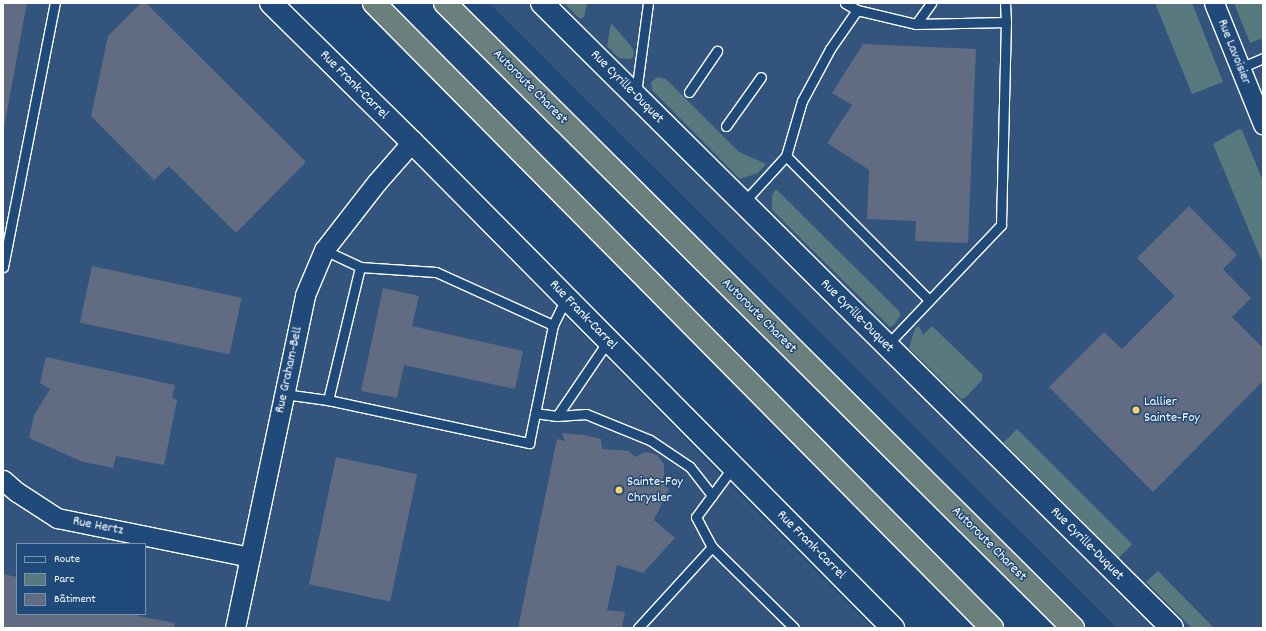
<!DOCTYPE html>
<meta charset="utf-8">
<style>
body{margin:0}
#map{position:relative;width:1266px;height:631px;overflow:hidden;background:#1f4a7a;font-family:Dekko,sans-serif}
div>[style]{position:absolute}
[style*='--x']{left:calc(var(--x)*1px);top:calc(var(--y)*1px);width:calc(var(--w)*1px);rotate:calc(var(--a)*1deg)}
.built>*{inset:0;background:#33547c}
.green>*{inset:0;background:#587a7f;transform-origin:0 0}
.building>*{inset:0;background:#616b81;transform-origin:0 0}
.roads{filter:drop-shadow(1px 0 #fff) drop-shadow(-1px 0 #fff) drop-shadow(0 1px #fff) drop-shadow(0 -1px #fff)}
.service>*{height:9px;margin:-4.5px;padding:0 4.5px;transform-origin:4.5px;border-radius:4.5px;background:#1f4a7a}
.minor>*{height:19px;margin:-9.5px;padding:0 9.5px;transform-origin:9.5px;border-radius:9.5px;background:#1f4a7a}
.tertiary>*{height:22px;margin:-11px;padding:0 11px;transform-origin:11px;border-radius:11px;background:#1f4a7a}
.motorway>*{height:22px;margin:-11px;padding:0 11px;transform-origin:11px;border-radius:11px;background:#6b7f7c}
.dots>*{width:11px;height:11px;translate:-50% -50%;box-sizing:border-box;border:2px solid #1f4a7a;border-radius:50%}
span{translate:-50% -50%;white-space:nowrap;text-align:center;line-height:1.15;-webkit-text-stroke:3px #1f4a7a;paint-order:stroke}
.street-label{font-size:14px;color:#fff}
.poi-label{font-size:14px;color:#fff}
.left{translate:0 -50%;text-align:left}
.frame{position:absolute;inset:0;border:4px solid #fff;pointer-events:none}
.legend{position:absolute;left:16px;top:543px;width:130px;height:72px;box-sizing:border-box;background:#1f4a7a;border:1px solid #7992af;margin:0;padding:5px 7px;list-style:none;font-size:12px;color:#fff}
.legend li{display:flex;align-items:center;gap:8px;height:20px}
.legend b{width:20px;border:1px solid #7992af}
</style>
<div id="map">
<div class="built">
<div style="clip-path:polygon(evenodd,3px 3px,259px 3px,716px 470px,873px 628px,3px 628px,3px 3px,17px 544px,145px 544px,145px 614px,17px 614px,17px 544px)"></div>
<div style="clip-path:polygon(489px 3px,1263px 3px,1263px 628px,1117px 628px)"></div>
</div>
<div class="green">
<div style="clip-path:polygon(564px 3px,587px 3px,584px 17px,580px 19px)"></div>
<div style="clip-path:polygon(1155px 3px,1192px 3px,1223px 82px,1192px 94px)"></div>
<div style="clip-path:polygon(1234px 3px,1263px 3px,1263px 38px,1250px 43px)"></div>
<div style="clip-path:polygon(611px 23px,631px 46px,634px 52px,633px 57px,630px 59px,619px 58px,607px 46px)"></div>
<div style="clip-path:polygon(658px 77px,666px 79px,739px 152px,766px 164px,758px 173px,740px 179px,652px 90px,651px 82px)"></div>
<div style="clip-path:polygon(1239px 129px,1242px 130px,1263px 181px,1263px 264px,1213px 144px)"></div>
<div style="clip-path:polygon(775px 190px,777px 190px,900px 312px,900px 316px,894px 325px,890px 327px,772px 210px,772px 196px)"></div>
<div style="clip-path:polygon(919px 326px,923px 335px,932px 326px,982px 374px,982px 380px,965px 398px,961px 399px,909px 348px,915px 328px)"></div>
<div style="left:1017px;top:429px;width:163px;height:19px;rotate:45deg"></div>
<div style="clip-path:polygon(1158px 571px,1214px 628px,1192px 628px,1146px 582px)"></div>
</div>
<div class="building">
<div style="clip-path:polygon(3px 3px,27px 3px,4px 128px,3px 128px)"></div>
<div style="clip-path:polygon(141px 3px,146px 3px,306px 162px,236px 233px,169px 166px,154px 180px,91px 116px,108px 36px)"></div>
<div style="clip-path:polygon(863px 44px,976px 49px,968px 243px,915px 241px,916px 221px,867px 219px,869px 170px,827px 143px,852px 105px,832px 93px)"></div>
<div style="clip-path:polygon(1189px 206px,1237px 255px,1223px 269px,1251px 298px,1232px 317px,1263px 348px,1263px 381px,1153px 492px,1049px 387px,1104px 332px,1122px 349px,1175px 296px,1137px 258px)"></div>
<div style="left:92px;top:266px;width:153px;height:58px;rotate:12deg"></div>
<div style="clip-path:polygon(383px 288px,419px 296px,412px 326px,523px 351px,515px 389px,404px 365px,397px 398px,361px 391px)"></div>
<div style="clip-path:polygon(46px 357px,175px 385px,172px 398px,177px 400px,164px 465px,116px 456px,113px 468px,83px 462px,29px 438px,34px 415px,50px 389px,40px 383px)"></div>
<div style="clip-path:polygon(562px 433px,585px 435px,601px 439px,602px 449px,629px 451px,635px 457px,645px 452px,651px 453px,657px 455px,664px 464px,664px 476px,662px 481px,669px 489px,654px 520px,675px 538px,643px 573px,617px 565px,607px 610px,625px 612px,622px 628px,518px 628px,557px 439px,565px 441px)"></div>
<div style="left:336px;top:457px;width:83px;height:130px;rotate:12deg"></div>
<div style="clip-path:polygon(3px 574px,17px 577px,17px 614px,138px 614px,138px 616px,175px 623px,174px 628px,3px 628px)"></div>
</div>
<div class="roads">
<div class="service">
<div style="--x:845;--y:3;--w:14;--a:30"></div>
<div style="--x:857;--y:10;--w:61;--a:13.3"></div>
<div style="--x:916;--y:24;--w:26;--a:-54"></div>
<div style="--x:916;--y:24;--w:90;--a:-1.3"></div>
<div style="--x:1240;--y:68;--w:25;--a:-23"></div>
<div style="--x:689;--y:92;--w:50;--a:-55.7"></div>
<div style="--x:636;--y:93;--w:91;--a:-82.4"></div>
<div style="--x:726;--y:126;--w:60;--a:-54.5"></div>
<div style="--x:786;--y:156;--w:57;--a:-73.8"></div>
<div style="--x:802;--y:101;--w:59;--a:-61.7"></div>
<div style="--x:830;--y:49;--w:47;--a:-55.3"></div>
<div style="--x:743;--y:203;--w:64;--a:-47.5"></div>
<div style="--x:786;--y:156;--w:203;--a:45.2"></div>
<div style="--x:324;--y:250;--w:40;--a:25"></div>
<div style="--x:360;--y:267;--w:76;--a:3.8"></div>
<div style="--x:436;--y:272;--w:128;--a:24.4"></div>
<div style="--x:553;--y:325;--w:30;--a:-64"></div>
<div style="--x:3;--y:267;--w:269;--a:-78.9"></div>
<div style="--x:360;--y:267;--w:137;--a:103.5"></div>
<div style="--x:328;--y:400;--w:206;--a:12.1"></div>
<div style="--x:529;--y:443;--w:120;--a:-78.5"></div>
<div style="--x:887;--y:345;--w:166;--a:-46.5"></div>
<div style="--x:1001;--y:225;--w:203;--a:-88.6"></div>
<div style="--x:1006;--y:22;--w:19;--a:-93"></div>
<div style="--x:284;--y:394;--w:44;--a:7.8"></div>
<div style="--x:535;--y:413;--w:22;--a:8"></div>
<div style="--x:557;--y:416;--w:91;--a:-55.8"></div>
<div style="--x:557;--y:416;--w:29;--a:-4"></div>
<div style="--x:586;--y:414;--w:69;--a:22.1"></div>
<div style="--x:650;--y:440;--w:48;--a:34"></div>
<div style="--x:690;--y:467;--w:36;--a:52"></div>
<div style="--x:733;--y:467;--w:62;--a:126.5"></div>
<div style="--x:696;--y:517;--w:34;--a:62"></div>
<div style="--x:712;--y:547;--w:115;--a:44.6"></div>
<div style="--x:638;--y:628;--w:110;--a:-47.6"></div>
</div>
<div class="minor">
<div style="--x:1214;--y:3;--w:131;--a:68"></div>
<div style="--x:3;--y:480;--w:18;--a:41"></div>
<div style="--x:17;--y:492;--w:48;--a:33"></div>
<div style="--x:57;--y:518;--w:197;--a:11.4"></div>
<div style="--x:235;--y:628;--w:340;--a:-78.1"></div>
<div style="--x:305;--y:295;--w:49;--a:-67.1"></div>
<div style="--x:324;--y:250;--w:86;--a:-52.1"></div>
<div style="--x:377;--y:182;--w:53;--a:-48.8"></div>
</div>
<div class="tertiary">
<div style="--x:271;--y:3;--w:198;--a:44.6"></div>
<div style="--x:412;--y:142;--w:684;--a:45.3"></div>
<div style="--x:542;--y:3;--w:887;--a:44.77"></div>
</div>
<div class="motorway">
<div style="--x:374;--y:3;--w:879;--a:45.32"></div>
<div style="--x:445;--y:3;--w:886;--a:44.86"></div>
</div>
</div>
<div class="dots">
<div style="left:1136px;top:410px;background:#ffd166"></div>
<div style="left:619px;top:490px;background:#ffd166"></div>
</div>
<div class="street-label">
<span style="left:1234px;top:52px;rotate:68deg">Rue Lavoisier</span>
<span style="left:354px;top:85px;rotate:45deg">Rue Frank-Carrel</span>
<span style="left:530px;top:87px;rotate:45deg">Autoroute Charest</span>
<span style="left:627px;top:87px;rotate:45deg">Rue Cyrille-Duquet</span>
<span style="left:583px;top:315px;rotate:46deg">Rue Frank-Carrel</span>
<span style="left:759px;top:316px;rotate:45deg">Autoroute Charest</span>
<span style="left:857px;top:316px;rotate:45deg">Rue Cyrille-Duquet</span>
<span style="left:289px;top:370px;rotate:-78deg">Rue Graham-Bell</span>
<span style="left:98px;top:526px;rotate:11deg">Rue Hertz</span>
<span style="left:989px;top:544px;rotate:45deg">Autoroute Charest</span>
<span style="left:1087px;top:544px;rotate:45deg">Rue Cyrille-Duquet</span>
<span style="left:811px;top:545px;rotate:45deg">Rue Frank-Carrel</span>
</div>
<div class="poi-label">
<span class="left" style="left:1144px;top:410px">Lallier<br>Sainte-Foy</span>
<span class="left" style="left:627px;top:490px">Sainte-Foy<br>Chrysler</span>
</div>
<div class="frame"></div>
<ul class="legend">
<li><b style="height:5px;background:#1f4a7a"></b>Route</li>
<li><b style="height:11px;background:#587a7f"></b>Parc</li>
<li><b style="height:11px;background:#616b81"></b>Bâtiment</li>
</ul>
</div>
